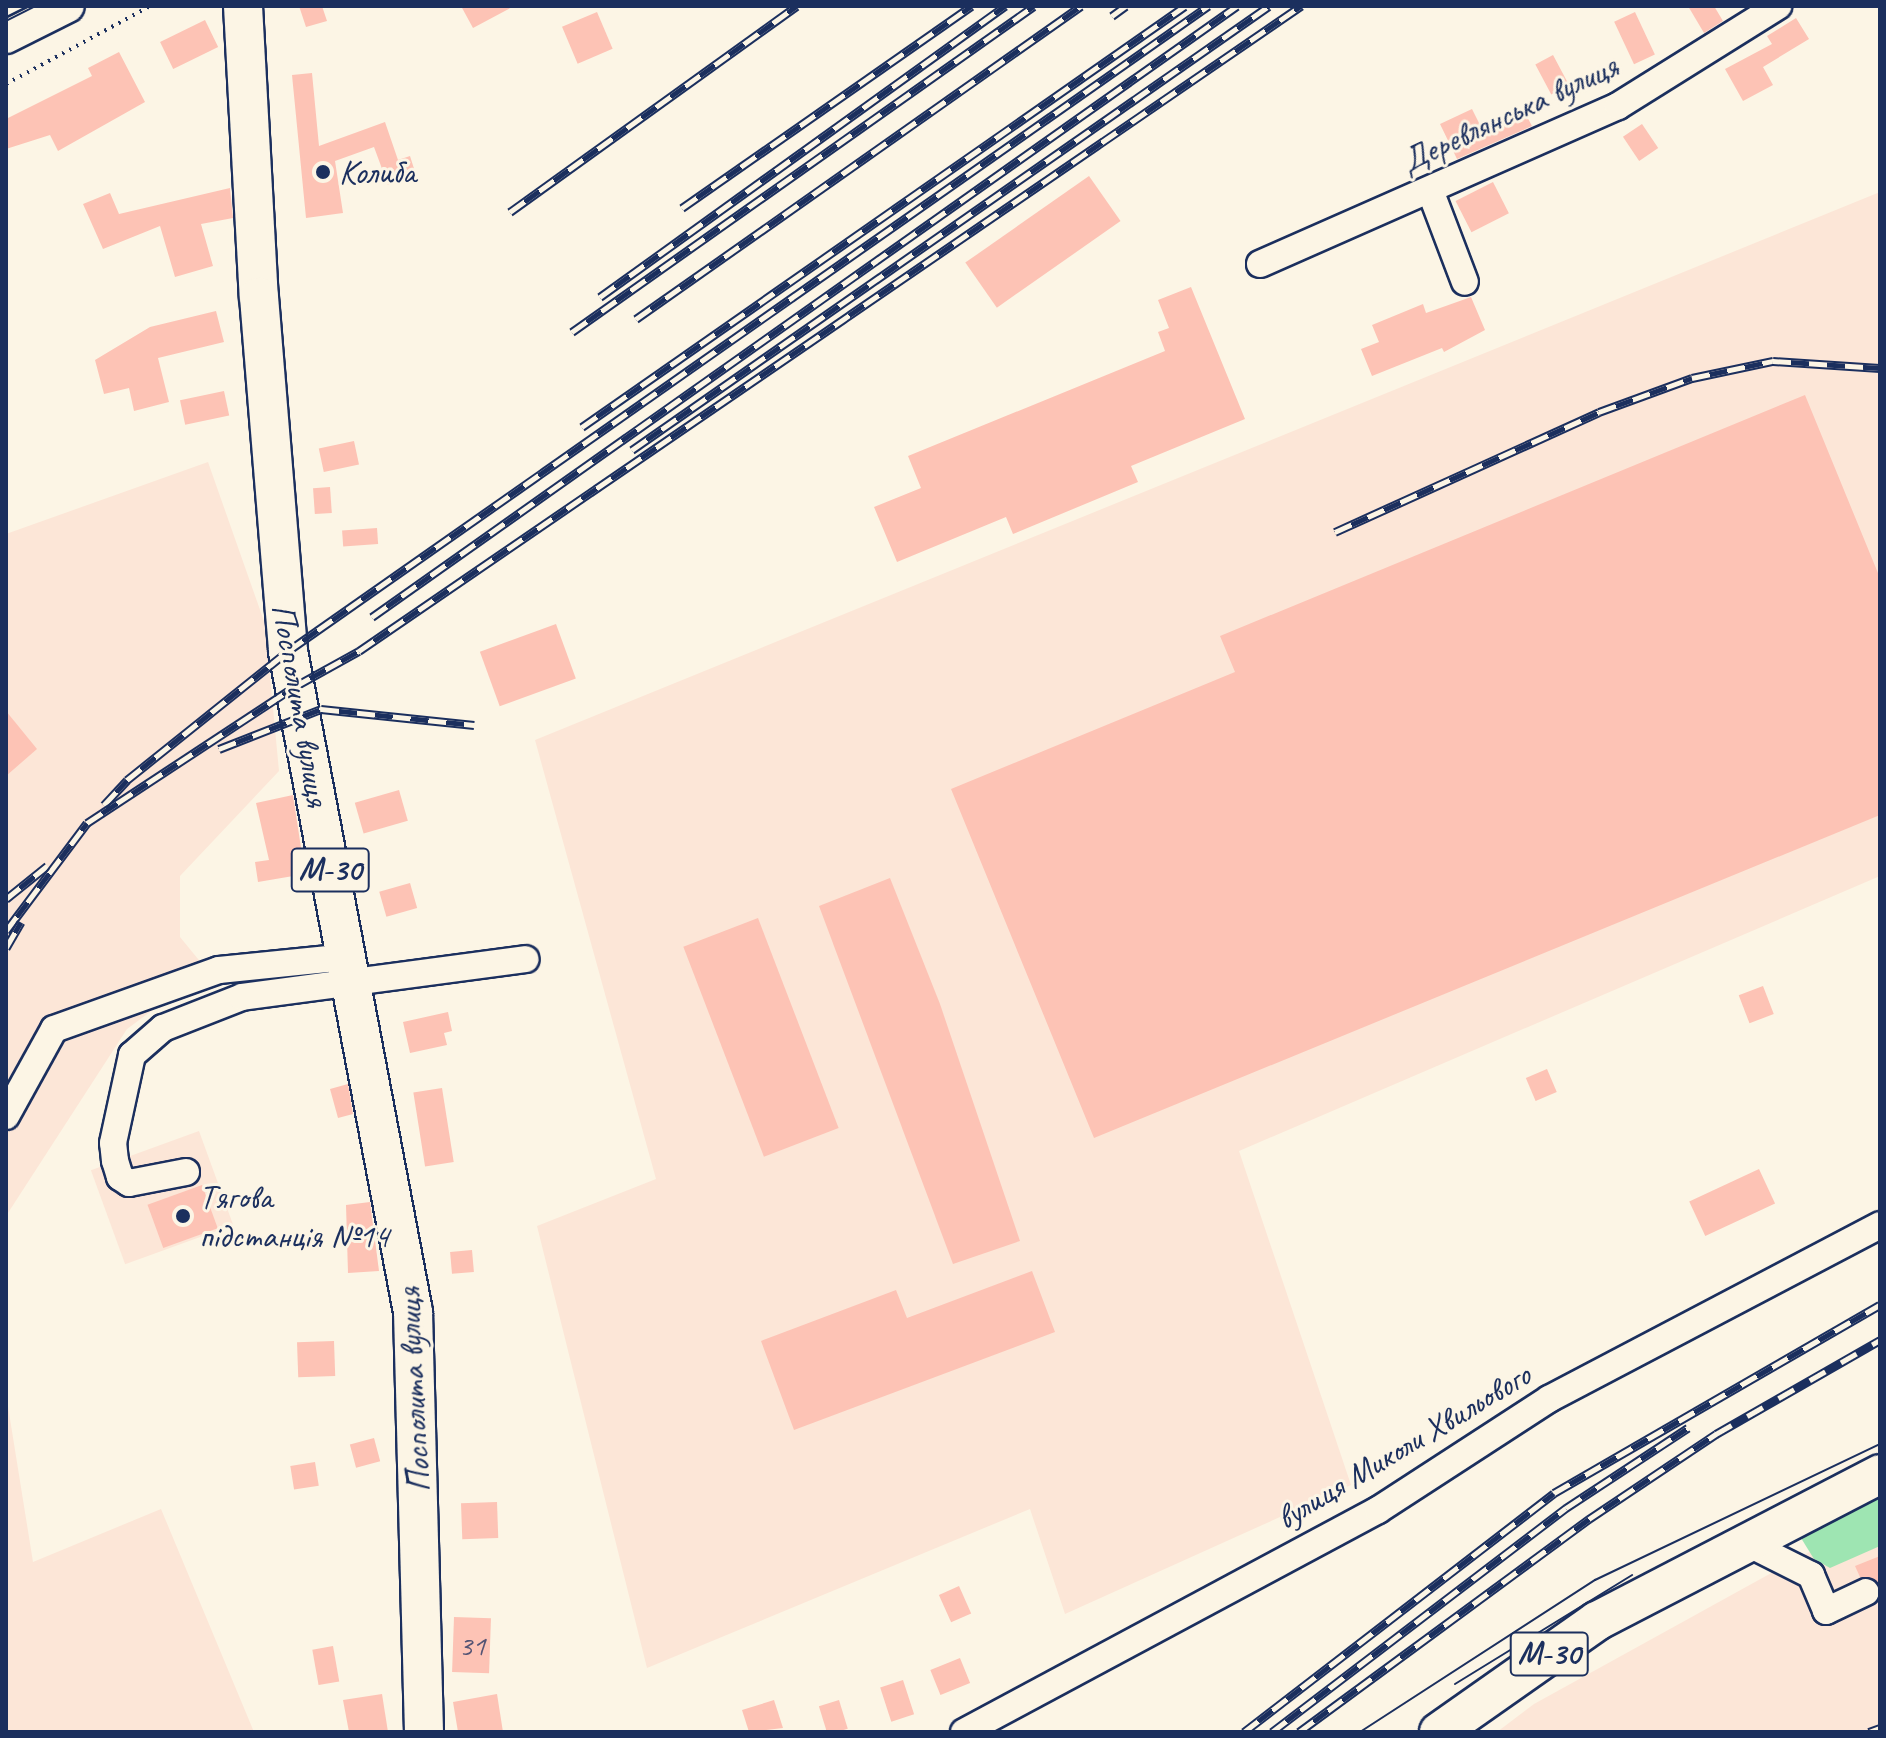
<!DOCTYPE html>
<meta charset="utf-8">
<style>
body{margin:0}
#map{position:relative;width:1886px;height:1738px;overflow:hidden;background:#fcf5e5;font-family:Caveat,sans-serif}
div>[style]{position:absolute}
[style*='--x']{left:calc(var(--x)*1px);top:calc(var(--y)*1px);width:calc(var(--w)*1px);rotate:calc(var(--a)*1deg)}
.built>*{inset:0;background:#fce6d7;transform-origin:0 0}
.green>*{inset:0;background:#9ee5b2}
.building>*{inset:0;background:#fdc3b5;transform-origin:0 0}
.path>*{height:4px;margin-top:-2px;transform-origin:0;background:repeating-linear-gradient(90deg,#1b2f5e 0 2px,transparent 0 8px)}
.roads{filter:drop-shadow(2px 0 #1b2f5e) drop-shadow(-2px 0 #1b2f5e) drop-shadow(0 2px #1b2f5e) drop-shadow(0 -2px #1b2f5e)}
.minor>*{height:26px;margin:-13px;padding:0 13px;transform-origin:13px;border-radius:13px;background:#fcf5e5}
.major>*{height:32px;margin:-16px;padding:0 16px;transform-origin:16px;border-radius:16px;background:#fcf5e5}
.highway>*{height:38px;margin:-19px;padding:0 19px;transform-origin:19px;border-radius:19px;background:#fcf5e5}
.tram>*{height:2px;margin:-1px;padding:0 1px;transform-origin:1px;border-radius:1px;background:#1b2f5e}
.rail>*{height:9px;margin-top:-4.5px;transform-origin:0;background:repeating-linear-gradient(90deg,#fcf5e5 0 18px,#1b2f5e 0 36px);box-sizing:border-box;border-block:2px solid #1b2f5e}
.dots>*{width:22px;height:22px;translate:-50% -50%;box-sizing:border-box;border:4px solid #fcf5e5;border-radius:50%}
span{translate:-50% -50%;white-space:nowrap;text-align:center;line-height:1.15;-webkit-text-stroke:6px #fcf5e5;paint-order:stroke}
.number-label{font-size:30px;color:#545474}
.number-label span{-webkit-text-stroke-width:0}
.shield-label span{padding:2px 6px;background:#fcf5e5;border:2px solid;border-radius:6px;-webkit-text-stroke-width:0}
.shield-label{font-size:32px;color:#1b2f5e;font-weight:700}
.street-label{font-size:34px;color:#1b2f5e}
.poi-label{font-size:34px;color:#1b2f5e}
.left{translate:0 -50%;text-align:left}
.frame{position:absolute;inset:0;border:8px solid #1b2f5e;pointer-events:none}
</style>
<div id="map">
<div class="built">
<div style="clip-path:polygon(1880px 192px,1880px 876px,1239px 1151px,1351px 1485px,1065px 1614px,1030px 1509px,647px 1668px,537px 1226px,656px 1179px,535px 740px)"></div>
<div style="clip-path:polygon(208px 462px,265px 624px,279px 771px,180px 876px,180px 937px,207px 970px,127px 1029px,6px 1216px,6px 534px)"></div>
<div style="left:199px;top:1131px;width:100px;height:115px;rotate:70deg"></div>
<div style="clip-path:polygon(6px 1394px,33px 1562px,161px 1509px,254px 1732px,6px 1732px)"></div>
<div style="clip-path:polygon(1880px 1513px,1880px 1732px,1497px 1732px,1534px 1704px)"></div>
</div>
<div class="green">
<div style="clip-path:polygon(1880px 1494px,1880px 1546px,1830px 1568px,1814px 1559px,1801px 1538px,1806px 1530px)"></div>
</div>
<div class="building">
<div style="clip-path:polygon(299px 6px,322px 6px,327px 21px,306px 27px)"></div>
<div style="clip-path:polygon(461px 6px,514px 6px,473px 28px)"></div>
<div style="clip-path:polygon(1688px 6px,1714px 6px,1723px 21px,1704px 33px)"></div>
<div style="left:597px;top:12px;width:40px;height:38px;rotate:67deg"></div>
<div style="left:1635px;top:12px;width:47px;height:23px;rotate:65deg"></div>
<div style="clip-path:polygon(1796px 18px,1809px 39px,1763px 67px,1773px 85px,1743px 101px,1725px 69px,1772px 44px,1767px 36px)"></div>
<div style="left:205px;top:20px;width:30px;height:50px;rotate:64deg"></div>
<div style="clip-path:polygon(119px 52px,145px 102px,58px 151px,50px 135px,6px 149px,6px 119px,92px 76px,88px 68px)"></div>
<div style="left:1553px;top:55px;width:34px;height:20px;rotate:62deg"></div>
<div style="clip-path:polygon(312px 73px,319px 146px,385px 122px,398px 160px,410px 156px,416px 175px,388px 185px,374px 147px,335px 161px,343px 213px,306px 218px,292px 75px)"></div>
<div style="clip-path:polygon(1472px 109px,1483px 131px,1523px 109px,1532px 126px,1457px 159px,1440px 124px)"></div>
<div style="left:1642px;top:124px;width:29px;height:23px;rotate:56deg"></div>
<div style="left:1089px;top:176px;width:55px;height:151px;rotate:55deg"></div>
<div style="left:1493px;top:182px;width:35px;height:42px;rotate:63deg"></div>
<div style="clip-path:polygon(230px 188px,233px 218px,201px 224px,213px 266px,175px 277px,160px 226px,103px 249px,83px 204px,110px 193px,119px 214px)"></div>
<div style="clip-path:polygon(1191px 287px,1245px 419px,1131px 466px,1138px 482px,1013px 534px,1006px 517px,897px 562px,874px 507px,921px 488px,908px 456px,1165px 351px,1158px 332px,1169px 328px,1158px 300px)"></div>
<div style="clip-path:polygon(1471px 297px,1485px 330px,1444px 352px,1442px 348px,1372px 376px,1361px 349px,1379px 342px,1372px 325px,1423px 304px,1426px 313px)"></div>
<div style="clip-path:polygon(216px 311px,224px 342px,158px 358px,169px 402px,134px 411px,129px 388px,104px 394px,95px 360px,150px 327px)"></div>
<div style="left:224px;top:391px;width:25px;height:45px;rotate:78deg"></div>
<div style="clip-path:polygon(1805px 395px,1880px 578px,1880px 815px,1094px 1138px,951px 789px,1235px 672px,1220px 636px)"></div>
<div style="left:354px;top:441px;width:24px;height:36px;rotate:78deg"></div>
<div style="left:330px;top:487px;width:26px;height:17px;rotate:86deg"></div>
<div style="left:377px;top:528px;width:16px;height:35px;rotate:86deg"></div>
<div style="left:556px;top:624px;width:58px;height:81px;rotate:70deg"></div>
<div style="clip-path:polygon(6px 711px,37px 749px,6px 776px)"></div>
<div style="left:399px;top:790px;width:32px;height:46px;rotate:74deg"></div>
<div style="clip-path:polygon(293px 795px,305px 874px,258px 882px,255px 862px,269px 860px,256px 803px)"></div>
<div style="clip-path:polygon(890px 878px,940px 1004px,1020px 1241px,953px 1264px,819px 906px)"></div>
<div style="left:410px;top:883px;width:26px;height:32px;rotate:74deg"></div>
<div style="left:758px;top:918px;width:225px;height:80px;rotate:69deg"></div>
<div style="left:1763px;top:986px;width:30px;height:26px;rotate:69deg"></div>
<div style="clip-path:polygon(448px 1012px,452px 1031px,444px 1033px,447px 1045px,410px 1053px,403px 1022px)"></div>
<div style="left:1547px;top:1069px;width:25px;height:23px;rotate:67deg"></div>
<div style="clip-path:polygon(348px 1084px,353px 1114px,338px 1118px,330px 1089px)"></div>
<div style="left:442px;top:1088px;width:75px;height:29px;rotate:81deg"></div>
<div style="left:1759px;top:1169px;width:38px;height:77px;rotate:65deg"></div>
<div style="left:202px;top:1185px;width:46px;height:58px;rotate:70deg"></div>
<div style="clip-path:polygon(370px 1202px,379px 1271px,348px 1273px,346px 1205px)"></div>
<div style="left:472px;top:1250px;width:22px;height:22px;rotate:85deg"></div>
<div style="clip-path:polygon(1032px 1271px,1055px 1332px,794px 1430px,761px 1341px,896px 1290px,907px 1318px)"></div>
<div style="left:334px;top:1341px;width:35px;height:37px;rotate:88deg"></div>
<div style="left:374px;top:1438px;width:24px;height:25px;rotate:75deg"></div>
<div style="left:315px;top:1462px;width:24px;height:25px;rotate:81deg"></div>
<div style="left:497px;top:1502px;width:36px;height:36px;rotate:88deg"></div>
<div style="clip-path:polygon(1880px 1556px,1880px 1584px,1860px 1577px,1855px 1566px)"></div>
<div style="left:959px;top:1586px;width:30px;height:22px;rotate:66deg"></div>
<div style="left:454px;top:1617px;width:37px;height:55px;rotate:2deg"></div>
<div style="left:333px;top:1646px;width:36px;height:21px;rotate:80deg"></div>
<div style="left:960px;top:1658px;width:27px;height:32px;rotate:68deg"></div>
<div style="left:903px;top:1680px;width:36px;height:24px;rotate:72deg"></div>
<div style="clip-path:polygon(382px 1694px,388px 1732px,349px 1732px,343px 1700px)"></div>
<div style="clip-path:polygon(497px 1694px,503px 1732px,458px 1732px,453px 1702px)"></div>
<div style="clip-path:polygon(774px 1700px,783px 1728px,749px 1732px,742px 1710px)"></div>
<div style="left:839px;top:1700px;width:30px;height:21px;rotate:73deg"></div>
</div>
<div class="path">
<div style="--x:6;--y:84;--w:164;--a:-28.4"></div>
</div>
<div class="roads">
<div class="minor">
<div style="--x:1430;--y:190;--w:98;--a:69.2"></div>
<div style="--x:1260;--y:264;--w:391;--a:-23.8"></div>
<div style="--x:1618;--y:106;--w:189;--a:-32"></div>
<div style="--x:6;--y:1116;--w:99;--a:-61.1"></div>
<div style="--x:54;--y:1029;--w:175;--a:-19.7"></div>
<div style="--x:219;--y:970;--w:130;--a:-5.8"></div>
<div style="--x:186;--y:1172;--w:58;--a:169.1"></div>
<div style="--x:129;--y:1183;--w:11;--a:-146"></div>
<div style="--x:120;--y:1177;--w:17;--a:-107"></div>
<div style="--x:115;--y:1161;--w:18;--a:-96"></div>
<div style="--x:113;--y:1143;--w:90;--a:-77.8"></div>
<div style="--x:132;--y:1055;--w:41;--a:-41.1"></div>
<div style="--x:163;--y:1028;--w:85;--a:-21.4"></div>
<div style="--x:242;--y:997;--w:286;--a:-7.6"></div>
<div style="--x:1745;--y:1542;--w:74;--a:26.6"></div>
<div style="--x:1811;--y:1575;--w:39;--a:67"></div>
<div style="--x:1826;--y:1611;--w:44;--a:-25.4"></div>
<div style="--x:964;--y:1732;--w:470;--a:-28.2"></div>
<div style="--x:1378;--y:1510;--w:204;--a:-33"></div>
<div style="--x:1549;--y:1399;--w:374;--a:-27.7"></div>
</div>
<div class="major">
<div style="--x:6;--y:37;--w:69;--a:-26.6"></div>
</div>
<div class="highway">
<div style="--x:243;--y:6;--w:291;--a:86.9"></div>
<div style="--x:259;--y:297;--w:355;--a:85.3"></div>
<div style="--x:288;--y:651;--w:673;--a:79.29"></div>
<div style="--x:413;--y:1312;--w:420;--a:88.5"></div>
<div style="--x:1439;--y:1732;--w:193;--a:-35.1"></div>
<div style="--x:1597;--y:1621;--w:319;--a:-27.4"></div>
</div>
</div>
<div class="tram">
<div style="--x:6;--y:21;--w:33;--a:-27"></div>
<div style="--x:1455;--y:1684;--w:208;--a:-31.6"></div>
<div style="--x:1360;--y:1732;--w:280;--a:-32.9"></div>
<div style="--x:1595;--y:1580;--w:316;--a:-25.5"></div>
</div>
<div class="rail">
<div style="--x:1112;--y:16;--w:17;--a:-36"></div>
<div style="--x:682;--y:208;--w:353;--a:-34.9"></div>
<div style="--x:510;--y:212;--w:353;--a:-35.7"></div>
<div style="--x:600;--y:297;--w:499;--a:-35.7"></div>
<div style="--x:636;--y:319;--w:544;--a:-35.12"></div>
<div style="--x:572;--y:332;--w:565;--a:-35.21"></div>
<div style="--x:582;--y:427;--w:735;--a:-34.92"></div>
<div style="--x:632;--y:450;--w:776;--a:-34.88"></div>
<div style="--x:1335;--y:532;--w:290;--a:-24.4"></div>
<div style="--x:1599;--y:412;--w:99;--a:-20.1"></div>
<div style="--x:1692;--y:378;--w:83;--a:-11.9"></div>
<div style="--x:1773;--y:361;--w:107;--a:3.7"></div>
<div style="--x:372;--y:617;--w:1059;--a:-35.24"></div>
<div style="--x:219;--y:749;--w:110;--a:-21.4"></div>
<div style="--x:321;--y:709;--w:154;--a:6"></div>
<div style="--x:104;--y:805;--w:34;--a:-47"></div>
<div style="--x:127;--y:780;--w:206;--a:-38.7"></div>
<div style="--x:288;--y:651;--w:1124;--a:-35.03"></div>
<div style="--x:6;--y:899;--w:53;--a:-38.8"></div>
<div style="--x:6;--y:931;--w:135;--a:-53.1"></div>
<div style="--x:87;--y:823;--w:248;--a:-33.3"></div>
<div style="--x:294;--y:687;--w:74;--a:-29"></div>
<div style="--x:359;--y:651;--w:1142;--a:-34.4"></div>
<div style="--x:6;--y:948;--w:30;--a:-60"></div>
<div style="--x:1244;--y:1732;--w:391;--a:-37.6"></div>
<div style="--x:1554;--y:1493;--w:376;--a:-30"></div>
<div style="--x:1272;--y:1732;--w:370;--a:-37.3"></div>
<div style="--x:1566;--y:1508;--w:146;--a:-33.3"></div>
<div style="--x:1299;--y:1732;--w:360;--a:-36.3"></div>
<div style="--x:1589;--y:1519;--w:153;--a:-33.8"></div>
<div style="--x:1716;--y:1434;--w:189;--a:-29.8"></div>
<div style="--x:1869;--y:1732;--w:12;--a:-20"></div>
</div>
<div class="dots">
<div style="left:323px;top:172px;background:#1b2f5e"></div>
<div style="left:183px;top:1216px;background:#1b2f5e"></div>
</div>
<div class="number-label">
<span style="left:472px;top:1645px">31</span>
</div>
<div class="shield-label">
<span style="left:330px;top:870px">М-30</span>
<span style="left:1549px;top:1654px">М-30</span>
</div>
<div class="street-label">
<span style="left:1509px;top:113px;rotate:-25deg">Деревлянська вулиця</span>
<span style="left:301px;top:705px;rotate:80deg">Посполита вулиця</span>
<span style="left:413px;top:1390px;rotate:-93deg">Посполита вулиця</span>
<span style="left:1403px;top:1446px;rotate:-31deg">вулиця Миколи Хвильового</span>
</div>
<div class="poi-label">
<span class="left" style="left:339px;top:172px">Колиба</span>
<span class="left" style="left:199px;top:1216px">Тягова<br>пiдстанцiя №14</span>
</div>
<div class="frame"></div>
</div>
